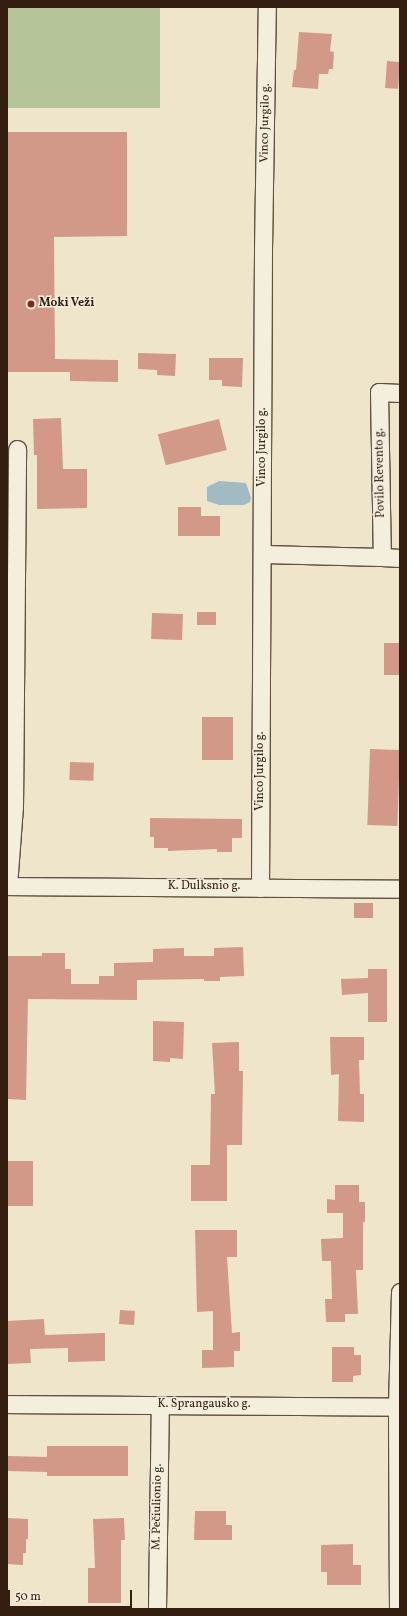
<!DOCTYPE html>
<meta charset="utf-8">
<style>
body{margin:0}
#map{position:relative;width:407px;height:1616px;overflow:hidden;background:#eee5ca;font-family:Vollkorn,serif}
div>[style]{position:absolute}
[style*='--x']{left:calc(var(--x)*1px);top:calc(var(--y)*1px);width:calc(var(--w)*1px);rotate:calc(var(--a)*1deg)}
.green>*{inset:0;background:#b5c599;transform-origin:0 0}
.water>*{inset:0;background:#a0bcc2}
.building>*{inset:0;background:#d29988;transform-origin:0 0}
.roads{filter:drop-shadow(1px 0 #62503e) drop-shadow(-1px 0 #62503e) drop-shadow(0 1px #62503e) drop-shadow(0 -1px #62503e)}
.minor>*{height:17px;margin:-8.5px;padding:0 8.5px;transform-origin:8.5px;border-radius:8.5px;background:#f4eedd}
.dots>*{width:11px;height:11px;translate:-50% -50%;box-sizing:border-box;border:2px solid #f4eedd;border-radius:50%}
span{translate:-50% -50%;white-space:nowrap;text-align:center;line-height:1.15;-webkit-text-stroke:3px #f4eedd;paint-order:stroke}
.street-label{font-size:12px;color:#331e10}
.poi-label{font-size:12px;color:#331e10;font-weight:700}
.left{translate:0 -50%;text-align:left}
.frame{position:absolute;inset:0;border:8px solid #331e10;pointer-events:none}
.scale{position:absolute;left:8px;top:1590px;width:124px;height:18px;box-sizing:border-box;border:2px solid #331e10;border-top:0;padding-left:5px;font-size:12px;line-height:14px;white-space:nowrap;color:#331e10;-webkit-text-stroke:3px #f4eedd;paint-order:stroke}
</style>
<div id="map">
<div class="green">
<div style="left:7px;top:7px;width:153px;height:101px"></div>
</div>
<div class="water">
<div style="clip-path:polygon(219px 481px,246px 483px,251px 498px,250px 502px,244px 505px,219px 505px,207px 501px,207px 487px)"></div>
</div>
<div class="building">
<div style="clip-path:polygon(299px 32px,332px 34px,330px 51px,334px 52px,333px 69px,329px 69px,328px 74px,319px 74px,318px 89px,292px 87px,294px 70px,296px 70px)"></div>
<div style="left:387px;top:61px;width:13px;height:27px;rotate:4deg"></div>
<div style="clip-path:polygon(7px 132px,127px 132px,127px 236px,54px 237px,55px 359px,118px 360px,118px 382px,70px 381px,70px 372px,7px 372px)"></div>
<div style="clip-path:polygon(138px 353px,176px 354px,175px 376px,157px 375px,157px 370px,138px 369px)"></div>
<div style="clip-path:polygon(209px 358px,243px 358px,242px 387px,222px 386px,222px 380px,209px 380px)"></div>
<div style="clip-path:polygon(61px 418px,63px 469px,87px 469px,87px 508px,37px 509px,37px 455px,34px 455px,33px 419px)"></div>
<div style="left:219px;top:419px;width:32px;height:63px;rotate:76deg"></div>
<div style="clip-path:polygon(178px 507px,201px 507px,201px 516px,220px 516px,220px 536px,178px 536px)"></div>
<div style="left:197px;top:612px;width:19px;height:13px"></div>
<div style="left:152px;top:613px;width:31px;height:26px;rotate:2deg"></div>
<div style="left:384px;top:643px;width:16px;height:32px"></div>
<div style="left:202px;top:717px;width:31px;height:43px"></div>
<div style="left:370px;top:749px;width:30px;height:76px;rotate:2deg"></div>
<div style="left:70px;top:762px;width:24px;height:18px;rotate:2deg"></div>
<div style="clip-path:polygon(150px 818px,242px 819px,242px 838px,232px 838px,232px 852px,217px 852px,217px 849px,168px 851px,168px 848px,154px 848px,154px 837px,150px 837px)"></div>
<div style="left:354px;top:903px;width:19px;height:15px"></div>
<div style="clip-path:polygon(243px 947px,244px 976px,220px 977px,220px 981px,204px 981px,204px 979px,137px 980px,137px 1000px,28px 999px,26px 1100px,7px 1099px,7px 956px,42px 956px,42px 953px,65px 953px,65px 969px,71px 969px,71px 984px,99px 984px,99px 976px,114px 976px,114px 963px,153px 962px,153px 949px,184px 948px,184px 956px,214px 956px,214px 948px)"></div>
<div style="clip-path:polygon(368px 969px,387px 969px,387px 1022px,368px 1022px,368px 993px,342px 995px,341px 979px,368px 978px)"></div>
<div style="clip-path:polygon(153px 1021px,184px 1022px,183px 1059px,170px 1058px,170px 1062px,153px 1061px)"></div>
<div style="clip-path:polygon(330px 1037px,364px 1037px,364px 1060px,359px 1060px,360px 1094px,364px 1094px,364px 1122px,338px 1121px,339px 1074px,331px 1075px)"></div>
<div style="clip-path:polygon(239px 1042px,239px 1071px,243px 1071px,242px 1145px,227px 1145px,227px 1201px,191px 1201px,191px 1165px,210px 1165px,211px 1094px,215px 1094px,212px 1043px)"></div>
<div style="left:7px;top:1161px;width:26px;height:45px"></div>
<div style="clip-path:polygon(335px 1185px,359px 1185px,359px 1202px,365px 1202px,365px 1222px,363px 1222px,363px 1270px,356px 1270px,358px 1314px,345px 1314px,345px 1322px,326px 1322px,325px 1299px,332px 1299px,331px 1261px,322px 1261px,321px 1239px,343px 1238px,343px 1213px,327px 1213px,327px 1199px,335px 1200px)"></div>
<div style="clip-path:polygon(195px 1230px,237px 1230px,237px 1257px,227px 1257px,232px 1333px,240px 1332px,240px 1351px,234px 1351px,234px 1367px,202px 1368px,202px 1350px,213px 1350px,213px 1311px,197px 1312px)"></div>
<div style="left:120px;top:1310px;width:15px;height:14px;rotate:4deg"></div>
<div style="clip-path:polygon(44px 1319px,45px 1335px,105px 1333px,105px 1361px,68px 1362px,68px 1348px,30px 1349px,31px 1363px,7px 1364px,7px 1321px)"></div>
<div style="clip-path:polygon(332px 1347px,354px 1347px,354px 1355px,361px 1355px,361px 1375px,353px 1376px,353px 1382px,332px 1382px)"></div>
<div style="clip-path:polygon(47px 1446px,128px 1446px,128px 1476px,47px 1476px,47px 1472px,7px 1471px,7px 1456px,47px 1457px)"></div>
<div style="clip-path:polygon(195px 1511px,226px 1511px,226px 1525px,232px 1525px,232px 1540px,194px 1540px)"></div>
<div style="clip-path:polygon(7px 1518px,28px 1519px,28px 1539px,26px 1539px,26px 1553px,23px 1553px,23px 1565px,7px 1564px)"></div>
<div style="clip-path:polygon(124px 1518px,125px 1540px,121px 1540px,121px 1603px,88px 1603px,88px 1568px,95px 1568px,93px 1519px)"></div>
<div style="clip-path:polygon(353px 1544px,353px 1565px,361px 1565px,361px 1585px,327px 1585px,327px 1572px,321px 1572px,321px 1545px)"></div>
</div>
<div class="roads">
<div class="minor">
<div style="--x:400;--y:393;--w:21;--a:-177"></div>
<div style="--x:379;--y:392;--w:165;--a:89"></div>
<div style="--x:382;--y:557;--w:18;--a:3"></div>
<div style="--x:262;--y:554;--w:120;--a:1.4"></div>
<div style="--x:7;--y:886;--w:393;--a:0.4"></div>
<div style="--x:8;--y:886;--w:79;--a:-85.7"></div>
<div style="--x:14;--y:807;--w:358;--a:-89.5"></div>
<div style="--x:260;--y:888;--w:638;--a:-89.73"></div>
<div style="--x:263;--y:250;--w:243;--a:-89.1"></div>
<div style="--x:7;--y:1404;--w:393;--a:0.4"></div>
<div style="--x:157;--y:1609;--w:204;--a:-89.2"></div>
<div style="--x:398;--y:1609;--w:202;--a:-90.3"></div>
<div style="--x:397;--y:1407;--w:115;--a:-88.5"></div>
</div>
</div>
<div class="dots">
<div style="left:31px;top:304px;background:#8f2418"></div>
</div>
<div class="street-label">
<span style="left:266px;top:123px;rotate:-89deg">Vinco Jurgilo g.</span>
<span style="left:263px;top:447px;rotate:-90deg">Vinco Jurgilo g.</span>
<span style="left:381px;top:473px;rotate:-91deg">Povilo Revento g.</span>
<span style="left:261px;top:771px;rotate:-90deg">Vinco Jurgilo g.</span>
<span style="left:204px;top:887px">K. Dulksnio g.</span>
<span style="left:204px;top:1405px">K. Sprangausko g.</span>
<span style="left:158px;top:1507px;rotate:-89deg">M. Pečiulionio g.</span>
</div>
<div class="poi-label">
<span class="left" style="left:39px;top:304px">Moki Veži</span>
</div>
<div class="frame"></div>
<div class="scale">50 m</div>
</div>
